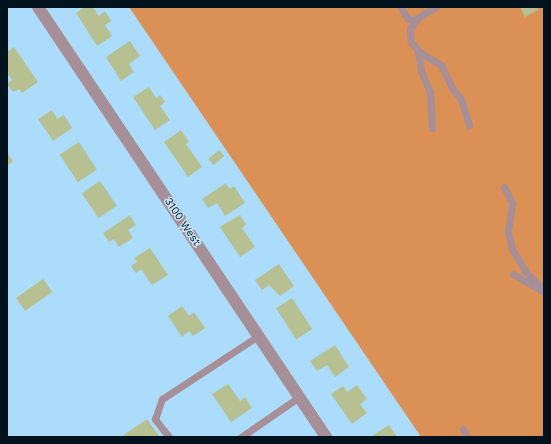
<!DOCTYPE html>
<style>
body{margin:0}
#map{position:relative;width:551px;height:444px;overflow:hidden;background:#acdcfb;font-family:"Work Sans",sans-serif}
div>[style]{position:absolute}
[style*='--x']{left:calc(var(--x)*1px);top:calc(var(--y)*1px);width:calc(var(--w)*1px);rotate:calc(var(--a)*1deg)}
.green>*{inset:0;background:#db9056}
.building>*{inset:0;background:#b7c090;transform-origin:0 0}
.service>*{height:7px;margin:-3.5px;padding:0 3.5px;transform-origin:3.5px;border-radius:3.5px;background:#a68f96}
.tertiary>*{height:12px;margin:-6px;padding:0 6px;transform-origin:6px;border-radius:6px;background:#a68f96}
span{translate:-50% -50%;white-space:nowrap;text-align:center;line-height:1.15;-webkit-text-stroke:3px #cae7f9;paint-order:stroke}
.street-label{font-size:11px;color:#02131e}
.frame{position:absolute;inset:0;border:8px solid #02131e;pointer-events:none}
</style>
<div id="map">
<div class="green">
<div style="clip-path:polygon(129px 7px,544px 7px,544px 437px,421px 437px)"></div>
</div>
<div class="building">
<div style="clip-path:polygon(85px 7px,93px 7px,99px 16px,105px 11px,111px 21px,105px 25px,112px 36px,97px 46px,76px 13px)"></div>
<div style="clip-path:polygon(520px 7px,537px 7px,538px 10px,525px 17px)"></div>
<div style="clip-path:polygon(130px 41px,140px 56px,129px 64px,134px 72px,121px 81px,106px 57px)"></div>
<div style="clip-path:polygon(14px 47px,38px 82px,22px 93px,19px 89px,13px 92px,7px 84px,12px 80px,7px 73px,7px 52px)"></div>
<div style="clip-path:polygon(149px 87px,156px 98px,160px 95px,165px 102px,160px 106px,170px 120px,155px 130px,133px 97px)"></div>
<div style="clip-path:polygon(52px 110px,57px 119px,64px 115px,72px 128px,53px 141px,38px 119px)"></div>
<div style="clip-path:polygon(181px 130px,189px 142px,186px 144px,202px 167px,188px 177px,164px 142px)"></div>
<div style="left:79px;top:142px;width:33px;height:23px;rotate:57deg"></div>
<div style="left:219px;top:150px;width:8px;height:14px;rotate:50deg"></div>
<div style="clip-path:polygon(7px 152px,13px 161px,7px 166px)"></div>
<div style="left:100px;top:181px;width:30px;height:22px;rotate:56deg"></div>
<div style="clip-path:polygon(226px 183px,229px 189px,234px 186px,245px 203px,225px 216px,217px 203px,208px 208px,202px 199px)"></div>
<div style="clip-path:polygon(130px 215px,136px 225px,128px 230px,133px 238px,119px 247px,114px 239px,109px 242px,103px 233px)"></div>
<div style="clip-path:polygon(240px 215px,246px 224px,242px 228px,255px 247px,240px 257px,220px 227px)"></div>
<div style="clip-path:polygon(150px 248px,168px 275px,152px 285px,141px 269px,136px 273px,131px 266px,137px 262px,134px 258px)"></div>
<div style="clip-path:polygon(279px 264px,294px 286px,280px 296px,269px 285px,262px 290px,255px 280px)"></div>
<div style="left:43px;top:279px;width:16px;height:33px;rotate:55deg"></div>
<div style="left:292px;top:298px;width:37px;height:19px;rotate:57deg"></div>
<div style="clip-path:polygon(182px 306px,189px 316px,194px 312px,205px 328px,193px 336px,189px 331px,182px 337px,168px 316px)"></div>
<div style="clip-path:polygon(335px 345px,349px 367px,335px 377px,327px 365px,317px 371px,310px 361px)"></div>
<div style="clip-path:polygon(228px 384px,240px 401px,245px 397px,252px 408px,231px 422px,212px 394px)"></div>
<div style="clip-path:polygon(357px 385px,367px 399px,360px 404px,367px 413px,352px 424px,331px 394px,343px 386px,347px 392px)"></div>
<div style="clip-path:polygon(147px 419px,160px 437px,121px 437px)"></div>
<div style="clip-path:polygon(389px 425px,397px 437px,370px 437px)"></div>
</div>
<div class="service">
<div style="--x:400;--y:7;--w:14;--a:56"></div>
<div style="--x:408;--y:19;--w:6;--a:9"></div>
<div style="--x:414;--y:20;--w:26;--a:-31"></div>
<div style="--x:417;--y:19;--w:12;--a:125"></div>
<div style="--x:410;--y:29;--w:13;--a:86"></div>
<div style="--x:411;--y:42;--w:15;--a:48"></div>
<div style="--x:421;--y:53;--w:23;--a:31"></div>
<div style="--x:441;--y:65;--w:25;--a:64"></div>
<div style="--x:452;--y:88;--w:14;--a:51"></div>
<div style="--x:461;--y:99;--w:27;--a:73"></div>
<div style="--x:418;--y:51;--w:20;--a:81"></div>
<div style="--x:421;--y:71;--w:23;--a:67"></div>
<div style="--x:430;--y:92;--w:36;--a:87"></div>
<div style="--x:504;--y:187;--w:18;--a:63"></div>
<div style="--x:512;--y:203;--w:29;--a:98"></div>
<div style="--x:508;--y:232;--w:17;--a:77"></div>
<div style="--x:512;--y:249;--w:26;--a:59"></div>
<div style="--x:525;--y:271;--w:27;--a:45"></div>
<div style="--x:513;--y:274;--w:32;--a:30"></div>
<div style="--x:463;--y:429;--w:9;--a:63"></div>
<div style="--x:169;--y:437;--w:23;--a:-128"></div>
<div style="--x:155;--y:419;--w:21;--a:-71"></div>
<div style="--x:162;--y:399;--w:115;--a:-33.3"></div>
<div style="--x:241;--y:437;--w:70;--a:-34.6"></div>
</div>
<div class="tertiary">
<div style="--x:38;--y:7;--w:518;--a:56.19"></div>
</div>
<div class="street-label">
<span style="left:182px;top:222px;rotate:56deg">3100 West</span>
</div>
<div class="frame"></div>
</div>
